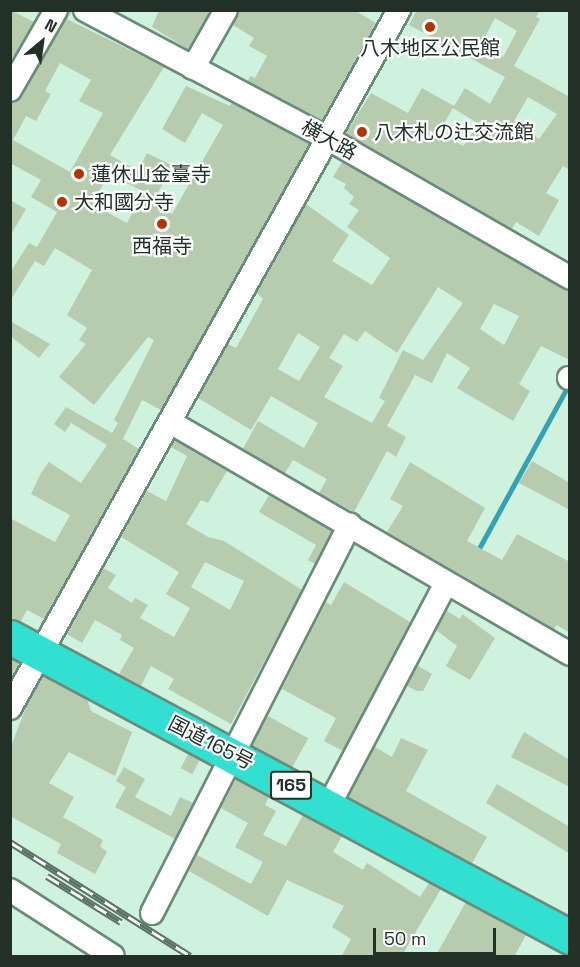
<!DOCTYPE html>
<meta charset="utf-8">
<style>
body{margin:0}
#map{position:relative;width:580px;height:967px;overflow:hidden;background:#cff2df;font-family:"Space Grotesk","Noto Sans JP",sans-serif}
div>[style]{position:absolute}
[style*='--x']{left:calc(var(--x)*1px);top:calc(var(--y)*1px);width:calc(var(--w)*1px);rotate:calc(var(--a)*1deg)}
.stream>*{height:5px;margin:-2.5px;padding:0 2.5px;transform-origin:2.5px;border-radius:2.5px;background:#38a0b3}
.building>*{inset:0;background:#b7cbaf;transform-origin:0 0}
.roads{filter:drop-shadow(2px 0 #6b8b7a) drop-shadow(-2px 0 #6b8b7a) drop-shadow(0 2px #6b8b7a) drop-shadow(0 -2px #6b8b7a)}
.minor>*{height:22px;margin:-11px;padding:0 11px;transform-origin:11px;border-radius:11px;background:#fff}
.highway>*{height:33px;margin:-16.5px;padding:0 16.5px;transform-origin:16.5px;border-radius:16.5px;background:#32e0d2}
.rail>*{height:7px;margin-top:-3.5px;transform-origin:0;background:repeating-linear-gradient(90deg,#fff 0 14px,#5d7266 0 28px);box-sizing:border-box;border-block:2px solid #5d7266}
.dots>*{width:16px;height:16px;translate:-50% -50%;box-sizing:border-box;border:3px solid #fff;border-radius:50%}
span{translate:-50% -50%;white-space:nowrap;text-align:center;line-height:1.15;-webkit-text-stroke:4.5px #fff;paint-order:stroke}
.shield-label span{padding:2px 4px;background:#fff;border:2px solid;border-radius:4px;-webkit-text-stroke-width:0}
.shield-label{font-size:18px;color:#223028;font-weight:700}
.poi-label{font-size:20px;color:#223028}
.left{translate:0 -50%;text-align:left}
.street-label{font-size:20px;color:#223028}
.frame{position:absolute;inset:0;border:12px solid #223028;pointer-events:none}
.north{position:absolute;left:12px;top:12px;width:60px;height:60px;-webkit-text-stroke:4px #fff;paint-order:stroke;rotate:29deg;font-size:16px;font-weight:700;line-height:24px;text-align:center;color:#223028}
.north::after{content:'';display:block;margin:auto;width:21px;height:27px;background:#223028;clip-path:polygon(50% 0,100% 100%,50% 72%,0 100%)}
.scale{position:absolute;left:373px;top:928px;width:123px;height:27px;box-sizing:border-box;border:3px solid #223028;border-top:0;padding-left:8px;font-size:18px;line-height:21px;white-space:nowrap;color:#223028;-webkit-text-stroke:4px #fff;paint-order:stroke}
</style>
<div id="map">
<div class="stream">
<div style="--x:477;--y:552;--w:192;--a:-61.3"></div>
</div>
<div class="building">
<div style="clip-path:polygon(10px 10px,34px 22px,10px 62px)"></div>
<div style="clip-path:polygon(evenodd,69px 10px,72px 12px,67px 19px,164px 67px,110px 155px,138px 171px,147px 153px,173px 166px,152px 203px,172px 214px,223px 125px,202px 113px,185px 143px,162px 129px,186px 86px,230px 106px,232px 103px,309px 144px,161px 410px,142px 400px,123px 439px,139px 449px,44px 619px,27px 610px,21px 621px,10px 618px,10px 518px,55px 542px,70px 515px,31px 494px,41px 473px,49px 462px,81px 483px,107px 445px,71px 423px,65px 432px,54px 424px,66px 407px,112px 433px,118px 423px,114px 420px,154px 340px,148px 337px,94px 405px,59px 377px,86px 344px,79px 340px,87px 328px,67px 315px,92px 270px,55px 248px,44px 266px,35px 261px,10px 301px,10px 273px,29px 243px,37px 247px,57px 212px,31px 197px,41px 180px,10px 163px,10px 103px,22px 97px,69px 10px,60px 63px,91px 80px,79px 101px,103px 113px,70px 172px,13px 140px,26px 116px,36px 121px,51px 94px,45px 91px,60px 63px,69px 10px,109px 174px,144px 192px,127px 223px,92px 204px,109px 174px)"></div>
<div style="clip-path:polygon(159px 10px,205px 10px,209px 13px,188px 49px,152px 27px)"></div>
<div style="clip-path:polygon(239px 10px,354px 10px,376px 23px,322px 120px,248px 81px,250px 76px,255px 78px,267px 56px,249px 46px,254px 38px,233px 25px)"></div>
<div style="clip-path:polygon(evenodd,417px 10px,540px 10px,536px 17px,540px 19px,514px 66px,570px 97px,570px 170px,563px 166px,546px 193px,559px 200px,539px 236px,516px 222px,512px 229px,346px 133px,371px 93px,408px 113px,422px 88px,454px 106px,465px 88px,490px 104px,505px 77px,409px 25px,417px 10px,495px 18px,517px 31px,503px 57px,481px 44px,495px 18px,417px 10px,528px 97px,557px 114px,539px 139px,514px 121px,528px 97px,417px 10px,453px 108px,479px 124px,463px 146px,439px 132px,453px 108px)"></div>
<div style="clip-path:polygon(evenodd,342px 162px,570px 291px,570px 360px,541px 346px,519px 384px,530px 391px,513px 421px,457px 388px,470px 368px,447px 353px,432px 383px,415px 375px,387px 426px,406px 437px,396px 457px,387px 451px,354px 512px,319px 493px,327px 479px,293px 460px,285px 473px,243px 449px,258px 421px,304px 448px,318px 423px,271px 396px,251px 430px,198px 398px,228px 344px,236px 348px,263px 299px,257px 293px,306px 204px,349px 235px,332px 261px,372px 285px,390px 258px,347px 227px,359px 210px,349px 204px,354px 197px,344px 188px,346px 184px,333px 177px,342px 162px,438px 287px,463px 303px,423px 360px,403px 350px,379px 398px,385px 401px,372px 423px,324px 397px,343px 366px,329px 358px,344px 334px,357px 342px,365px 331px,397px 353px,438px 287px,342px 162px,494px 304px,519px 316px,504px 345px,480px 329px,494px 304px,342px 162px,298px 333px,320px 347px,299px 381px,278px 369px,298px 333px)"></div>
<div style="clip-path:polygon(10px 200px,26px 209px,10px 236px)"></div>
<div style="clip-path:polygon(10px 321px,50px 344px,39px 358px,10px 336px)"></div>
<div style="clip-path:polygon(evenodd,175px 440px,227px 471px,208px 503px,201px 500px,186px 524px,208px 537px,224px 541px,302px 590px,231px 724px,168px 689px,174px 679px,151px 666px,141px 686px,119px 674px,134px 648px,120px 640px,122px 635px,95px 620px,82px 643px,67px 634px,103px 568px,116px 575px,108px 588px,132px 603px,135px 598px,148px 605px,140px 618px,174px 637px,190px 608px,166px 594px,179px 572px,121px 537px,147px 491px,166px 501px,187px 456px,171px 447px,175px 440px,205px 562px,244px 581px,230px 610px,191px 587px,205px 562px)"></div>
<div style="clip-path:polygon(532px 461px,570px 483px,570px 510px,519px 483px)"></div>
<div style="clip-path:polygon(410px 462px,485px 508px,467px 541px,502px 560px,517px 534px,570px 562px,570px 633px,557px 625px,554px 629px,387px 532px,403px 506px,390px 499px)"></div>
<div style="clip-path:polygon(269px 495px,332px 531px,315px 564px,308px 560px,316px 545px,259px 512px)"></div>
<div style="clip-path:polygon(344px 582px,410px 622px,343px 751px,324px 741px,336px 718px,282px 689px,326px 602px,331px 605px)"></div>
<div style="clip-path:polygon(447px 611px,460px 619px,462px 614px,495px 638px,470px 680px,446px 666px,457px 646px,436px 630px)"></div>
<div style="clip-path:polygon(10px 659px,19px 663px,10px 679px)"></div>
<div style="clip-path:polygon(418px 666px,432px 674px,423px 691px,417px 691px,407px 686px)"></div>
<div style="clip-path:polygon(43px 676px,87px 699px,91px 711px,132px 732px,115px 776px,69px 752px,49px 783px,74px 797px,63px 817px,103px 840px,100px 846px,107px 852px,95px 874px,57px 853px,61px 844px,10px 816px,10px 749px,26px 707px)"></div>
<div style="left:268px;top:716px;width:46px;height:34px;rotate:29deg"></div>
<div style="clip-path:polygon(524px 732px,570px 760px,570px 787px,511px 757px)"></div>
<div style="clip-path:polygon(401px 738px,428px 750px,406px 791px,487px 837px,472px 863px,348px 797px,375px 747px,392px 757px)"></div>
<div style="left:188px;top:754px;width:13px;height:16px;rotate:27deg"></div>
<div style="clip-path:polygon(124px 767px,145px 779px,135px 797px,171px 816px,180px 797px,193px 803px,175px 839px,115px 807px,126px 787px,116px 781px)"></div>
<div style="clip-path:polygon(236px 779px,269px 797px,265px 805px,276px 811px,263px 835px,286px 846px,303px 815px,342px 836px,333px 852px,363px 870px,367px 863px,420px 897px,429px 883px,441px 889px,401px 957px,341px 957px,351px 939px,332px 927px,344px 906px,287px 880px,268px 916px,189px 871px,197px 855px,251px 884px,263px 862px,235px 847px,248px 823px,221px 808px)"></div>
<div style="clip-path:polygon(497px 784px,570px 827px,570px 854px,486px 803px)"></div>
<div style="clip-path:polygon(466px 902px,526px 935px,514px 957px,435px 957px)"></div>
</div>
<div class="roads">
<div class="minor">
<div style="--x:85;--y:10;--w:274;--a:27.9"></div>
<div style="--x:327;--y:138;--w:280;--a:29.9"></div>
<div style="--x:193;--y:68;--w:67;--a:-60.4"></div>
<div style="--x:10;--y:90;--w:92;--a:-60.1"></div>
<div style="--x:569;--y:378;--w:1;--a:0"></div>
<div style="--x:170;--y:422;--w:462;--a:30.1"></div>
<div style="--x:10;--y:708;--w:799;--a:-60.87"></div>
<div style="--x:328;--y:807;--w:253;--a:-62.2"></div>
<div style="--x:10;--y:890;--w:122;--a:32.7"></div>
<div style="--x:152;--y:913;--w:436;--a:-63"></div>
</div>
<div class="highway">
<div style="--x:10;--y:637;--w:635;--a:28.18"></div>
</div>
</div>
<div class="rail">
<div style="--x:10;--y:842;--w:213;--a:32.3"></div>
<div style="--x:47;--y:876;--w:87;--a:31.9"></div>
</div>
<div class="dots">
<div style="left:430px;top:27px;background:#b93000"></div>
<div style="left:362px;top:132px;background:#b93000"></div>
<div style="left:79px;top:174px;background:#b93000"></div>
<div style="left:62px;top:202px;background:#b93000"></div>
<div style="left:162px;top:224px;background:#b93000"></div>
</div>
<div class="shield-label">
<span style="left:291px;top:785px">165</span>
</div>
<div class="poi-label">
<span style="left:430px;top:48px">八木地区公民館</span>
<span class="left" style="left:374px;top:132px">八木札の辻交流館</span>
<span class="left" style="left:91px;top:174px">蓮休山金臺寺</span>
<span class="left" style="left:74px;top:202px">大和國分寺</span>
<span style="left:162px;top:246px">西福寺</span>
</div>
<div class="street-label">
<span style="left:329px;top:140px;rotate:29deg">横大路</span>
<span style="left:211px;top:743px;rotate:27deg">国道165号</span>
</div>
<div class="frame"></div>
<div class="north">N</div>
<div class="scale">50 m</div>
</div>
